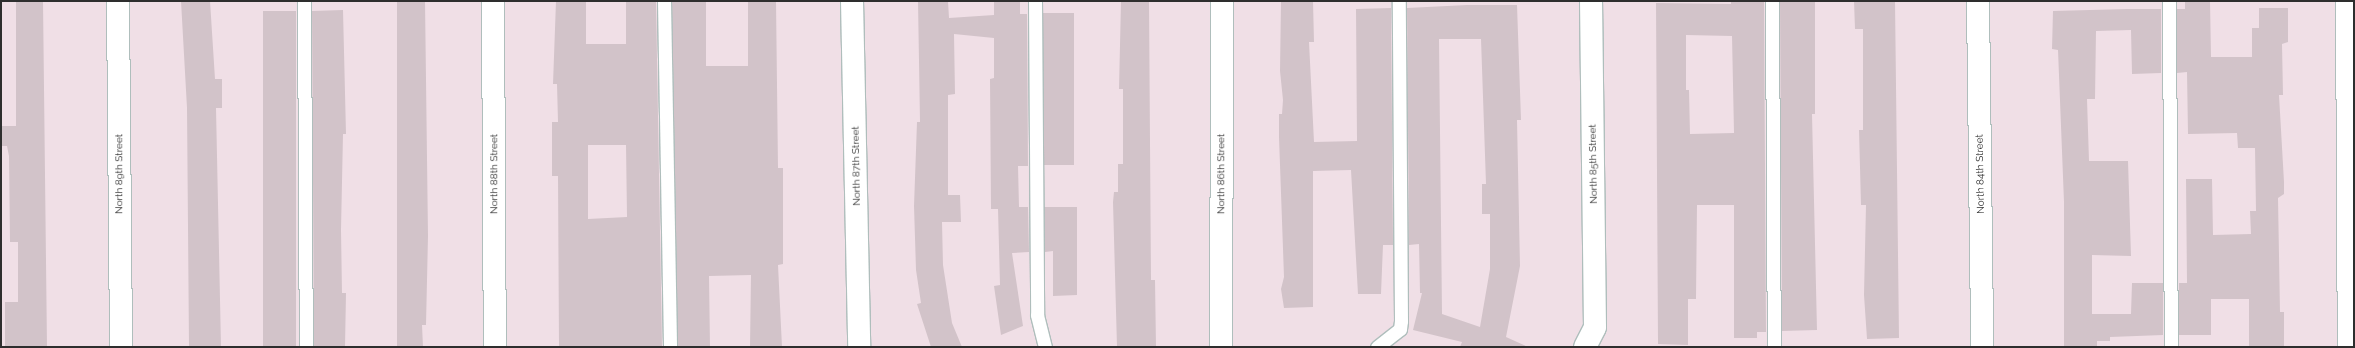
<!DOCTYPE html>
<style>
body{margin:0}
#map{position:relative;width:2355px;height:348px;overflow:hidden;background:#f0dfe6;font-family:Raleway,sans-serif}
div>[style]{position:absolute}
[style*='--x']{left:calc(var(--x)*1px);top:calc(var(--y)*1px);width:calc(var(--w)*1px);rotate:calc(var(--a)*1deg)}
.building>*{inset:0;background:#d2c3c9;transform-origin:0 0}
.roads{filter:drop-shadow(1px 0 #afbebc) drop-shadow(-1px 0 #afbebc) drop-shadow(0 1px #afbebc) drop-shadow(0 -1px #afbebc)}
.service>*{height:13px;margin:-6.5px;padding:0 6.5px;transform-origin:6.5px;border-radius:6.5px;background:#fff}
.minor>*{height:22px;margin:-11px;padding:0 11px;transform-origin:11px;border-radius:11px;background:#fff}
.tertiary>*{height:22px;margin:-11px;padding:0 11px;transform-origin:11px;border-radius:11px;background:#fff}
span{translate:-50% -50%;white-space:nowrap;text-align:center;line-height:1.15;-webkit-text-stroke:4px #fff;paint-order:stroke}
.street-label{font-size:10px;color:#2e2e2e}
.frame{position:absolute;inset:0;border:2px solid #2e2e2e;pointer-events:none}
</style>
<div id="map">
<div class="building">
<div style="clip-path:polygon(16px 1px,43px 1px,47px 347px,5px 347px,5px 302px,18px 302px,18px 242px,10px 242px,9px 156px,7px 146px,1px 146px,1px 126px,16px 126px)"></div>
<div style="clip-path:polygon(181px 1px,210px 1px,215px 79px,222px 79px,222px 108px,216px 108px,221px 347px,189px 347px,187px 108px)"></div>
<div style="clip-path:polygon(397px 1px,425px 1px,428px 236px,426px 325px,422px 325px,423px 347px,397px 347px)"></div>
<div style="clip-path:polygon(evenodd,556px 1px,586px 1px,586px 44px,626px 44px,626px 1px,656px 1px,662px 347px,559px 347px,558px 176px,552px 176px,552px 122px,558px 122px,557px 84px,553px 84px,556px 1px,588px 145px,626px 145px,627px 217px,588px 219px,588px 145px)"></div>
<div style="clip-path:polygon(672px 1px,706px 1px,706px 66px,748px 66px,748px 1px,776px 1px,778px 168px,783px 168px,783px 264px,778px 265px,782px 347px,750px 347px,751px 275px,709px 276px,710px 347px,678px 347px)"></div>
<div style="clip-path:polygon(918px 1px,948px 1px,949px 18px,994px 15px,994px 1px,1020px 1px,1020px 14px,1027px 14px,1028px 166px,1018px 166px,1019px 207px,1028px 207px,1029px 252px,1012px 253px,1023px 326px,1001px 335px,994px 286px,1000px 285px,998px 209px,991px 209px,990px 79px,994px 78px,994px 38px,954px 34px,955px 94px,948px 95px,948px 195px,960px 195px,961px 222px,942px 222px,943px 265px,952px 323px,962px 347px,931px 347px,917px 304px,921px 303px,916px 270px,914px 206px,917px 122px,920px 122px)"></div>
<div style="clip-path:polygon(1121px 1px,1149px 1px,1151px 280px,1155px 280px,1156px 347px,1117px 347px,1113px 202px,1114px 192px,1118px 192px,1118px 164px,1123px 164px,1123px 89px,1119px 89px)"></div>
<div style="clip-path:polygon(1281px 1px,1313px 1px,1314px 42px,1309px 42px,1314px 142px,1357px 141px,1356px 9px,1391px 8px,1393px 245px,1383px 245px,1381px 294px,1358px 294px,1351px 170px,1313px 171px,1313px 307px,1284px 308px,1281px 289px,1284px 277px,1279px 137px,1279px 114px,1282px 114px,1283px 100px,1280px 71px)"></div>
<div style="clip-path:polygon(evenodd,1731px 1px,1764px 1px,1766px 332px,1757px 332px,1757px 338px,1734px 338px,1734px 205px,1697px 205px,1696px 299px,1688px 299px,1688px 345px,1658px 344px,1656px 3px,1731px 4px,1731px 1px,1686px 35px,1732px 36px,1734px 133px,1690px 134px,1689px 90px,1686px 90px,1686px 35px)"></div>
<div style="clip-path:polygon(1780px 1px,1815px 1px,1815px 114px,1812px 114px,1817px 330px,1782px 331px)"></div>
<div style="clip-path:polygon(1854px 1px,1895px 1px,1899px 338px,1867px 339px,1864px 295px,1866px 205px,1861px 205px,1859px 130px,1863px 130px,1863px 29px,1855px 29px)"></div>
<div style="clip-path:polygon(2185px 1px,2210px 1px,2211px 57px,2252px 57px,2252px 28px,2259px 28px,2259px 8px,2288px 8px,2288px 42px,2282px 44px,2283px 95px,2279px 95px,2284px 182px,2284px 194px,2278px 198px,2280px 312px,2284px 312px,2284px 347px,2249px 347px,2249px 299px,2211px 299px,2211px 335px,2179px 335px,2179px 283px,2187px 283px,2186px 179px,2212px 179px,2213px 235px,2251px 234px,2250px 211px,2256px 211px,2255px 148px,2238px 148px,2237px 133px,2188px 134px,2187px 72px,2177px 73px,2177px 9px,2185px 9px)"></div>
<div style="clip-path:polygon(evenodd,1467px 5px,1517px 5px,1521px 120px,1517px 120px,1520px 266px,1506px 337px,1528px 347px,1460px 347px,1462px 342px,1413px 330px,1422px 293px,1420px 293px,1419px 244px,1409px 245px,1407px 8px,1467px 5px,1439px 39px,1481px 39px,1486px 184px,1482px 184px,1482px 214px,1490px 214px,1490px 269px,1480px 327px,1442px 314px,1439px 39px)"></div>
<div style="clip-path:polygon(2127px 9px,2161px 9px,2161px 73px,2132px 74px,2131px 30px,2096px 31px,2095px 99px,2087px 99px,2089px 161px,2128px 161px,2131px 256px,2092px 255px,2092px 314px,2131px 314px,2132px 283px,2163px 283px,2163px 335px,2110px 337px,2110px 341px,2097px 341px,2097px 347px,2064px 347px,2064px 202px,2058px 50px,2052px 49px,2053px 11px)"></div>
<div style="clip-path:polygon(343px 10px,346px 134px,343px 134px,341px 230px,342px 293px,346px 293px,345px 347px,314px 347px,312px 11px)"></div>
<div style="left:296px;top:11px;width:336px;height:33px;rotate:90deg"></div>
<div style="left:1074px;top:13px;width:152px;height:31px;rotate:90deg"></div>
<div style="clip-path:polygon(1044px 207px,1077px 207px,1077px 295px,1053px 296px,1053px 251px,1045px 252px)"></div>
</div>
<div class="roads">
<div class="service">
<div style="--x:304;--y:1;--w:346;--a:89.7"></div>
<div style="--x:664;--y:1;--w:346;--a:89"></div>
<div style="--x:1035;--y:1;--w:314;--a:89.6"></div>
<div style="--x:1037;--y:315;--w:33;--a:76"></div>
<div style="--x:1772;--y:1;--w:346;--a:89.7"></div>
<div style="--x:2169;--y:1;--w:346;--a:89.7"></div>
<div style="--x:1377;--y:347;--w:29;--a:-38"></div>
<div style="--x:1400;--y:329;--w:8;--a:-83"></div>
<div style="--x:1401;--y:321;--w:320;--a:-90.4"></div>
</div>
<div class="minor">
<div style="--x:118;--y:1;--w:346;--a:89.5"></div>
<div style="--x:493;--y:1;--w:346;--a:89.7"></div>
<div style="--x:852;--y:1;--w:346;--a:88.8"></div>
<div style="--x:2347;--y:1;--w:346;--a:89.7"></div>
<div style="--x:1221;--y:347;--w:346;--a:-89.8"></div>
<div style="--x:1585;--y:347;--w:22;--a:-63"></div>
<div style="--x:1595;--y:327;--w:326;--a:-90.7"></div>
</div>
<div class="tertiary">
<div style="--x:1978;--y:1;--w:346;--a:89.3"></div>
</div>
</div>
<div class="street-label">
<span style="left:1593px;top:164px;rotate:-91deg">North 85th Street</span>
<span style="left:856px;top:166px;rotate:-91deg">North 87th Street</span>
<span style="left:119px;top:174px;rotate:-90deg">North 89th Street</span>
<span style="left:494px;top:174px;rotate:-90deg">North 88th Street</span>
<span style="left:1221px;top:174px;rotate:-90deg">North 86th Street</span>
<span style="left:1980px;top:174px;rotate:-91deg">North 84th Street</span>
</div>
<div class="frame"></div>
</div>
